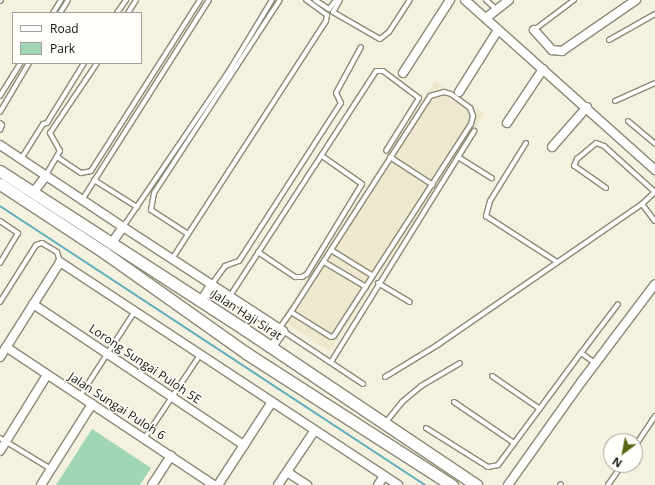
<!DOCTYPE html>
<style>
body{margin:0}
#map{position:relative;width:655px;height:485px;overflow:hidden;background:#f5f1df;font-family:"Open Sans",sans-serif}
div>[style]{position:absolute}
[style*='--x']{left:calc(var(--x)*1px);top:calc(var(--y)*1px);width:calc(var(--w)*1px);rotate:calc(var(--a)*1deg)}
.built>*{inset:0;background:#ede8ce;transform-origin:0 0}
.green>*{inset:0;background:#a1d6b5}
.stream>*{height:2px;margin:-1px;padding:0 1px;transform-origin:1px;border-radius:1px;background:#65afbd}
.roads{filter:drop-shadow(1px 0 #8c8978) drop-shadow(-1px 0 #8c8978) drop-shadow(0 1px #8c8978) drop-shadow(0 -1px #8c8978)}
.service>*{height:4px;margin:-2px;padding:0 2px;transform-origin:2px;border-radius:2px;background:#fff}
.minor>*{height:8px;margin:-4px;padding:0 4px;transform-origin:4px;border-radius:4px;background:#fff}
.secondary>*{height:11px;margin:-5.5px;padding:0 5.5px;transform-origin:5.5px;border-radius:5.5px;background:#fff}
span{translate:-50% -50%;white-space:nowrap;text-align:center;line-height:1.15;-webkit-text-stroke:3px #fffefa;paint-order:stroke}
.street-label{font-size:12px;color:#13120b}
.legend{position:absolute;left:12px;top:12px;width:130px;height:52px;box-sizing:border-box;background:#fffefa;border:1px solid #a1a09a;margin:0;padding:5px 7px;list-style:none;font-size:12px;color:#13120b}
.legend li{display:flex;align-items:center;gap:8px;height:20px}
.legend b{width:20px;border:1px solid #a1a09a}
.north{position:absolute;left:603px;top:433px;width:40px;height:40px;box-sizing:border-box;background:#fffefa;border:1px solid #a1a09a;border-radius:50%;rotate:212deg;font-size:11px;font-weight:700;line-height:16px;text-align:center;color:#13120b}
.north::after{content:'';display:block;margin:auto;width:14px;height:18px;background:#576812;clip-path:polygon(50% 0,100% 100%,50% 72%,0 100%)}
</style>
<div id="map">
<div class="built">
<div style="left:435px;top:81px;width:59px;height:284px;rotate:33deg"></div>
</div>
<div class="green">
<div style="clip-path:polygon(92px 429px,151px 468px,140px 485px,56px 485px)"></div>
</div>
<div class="stream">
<div style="--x:0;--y:206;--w:508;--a:33.28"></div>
</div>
<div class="roads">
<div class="service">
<div style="--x:315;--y:0;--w:17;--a:33"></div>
<div style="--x:329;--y:9;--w:11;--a:-52"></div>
<div style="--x:340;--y:0;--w:14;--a:120"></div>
<div style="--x:333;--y:12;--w:54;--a:29.9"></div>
<div style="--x:380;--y:39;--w:11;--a:-38"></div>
<div style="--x:389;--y:32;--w:38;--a:-57"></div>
<div style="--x:486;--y:0;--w:13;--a:42"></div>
<div style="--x:0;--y:1;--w:1;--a:-45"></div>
<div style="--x:53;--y:13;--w:15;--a:-58"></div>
<div style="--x:60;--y:13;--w:15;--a:-58"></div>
<div style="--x:117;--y:13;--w:16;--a:-55"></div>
<div style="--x:128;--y:13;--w:15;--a:-58"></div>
<div style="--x:534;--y:30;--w:50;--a:-36.9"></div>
<div style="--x:609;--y:40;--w:53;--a:-29.5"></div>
<div style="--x:444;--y:92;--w:7;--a:16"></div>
<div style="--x:451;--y:94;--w:24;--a:36"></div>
<div style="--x:470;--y:108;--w:9;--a:69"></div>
<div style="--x:473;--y:116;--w:8;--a:104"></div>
<div style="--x:471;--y:124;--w:252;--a:122.9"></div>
<div style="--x:334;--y:336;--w:3;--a:162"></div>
<div style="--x:331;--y:337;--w:47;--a:-148"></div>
<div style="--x:291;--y:312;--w:257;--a:-57.2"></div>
<div style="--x:430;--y:96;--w:15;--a:-16"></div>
<div style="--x:0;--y:96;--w:39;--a:-58"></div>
<div style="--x:615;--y:101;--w:44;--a:-24.2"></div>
<div style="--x:0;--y:112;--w:57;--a:-59.4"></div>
<div style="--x:628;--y:121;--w:35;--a:40"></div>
<div style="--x:0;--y:123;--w:3;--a:45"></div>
<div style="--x:2;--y:125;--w:5;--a:112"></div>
<div style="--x:526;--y:143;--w:68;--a:121.8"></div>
<div style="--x:490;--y:201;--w:16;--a:105"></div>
<div style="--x:486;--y:216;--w:85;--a:32.9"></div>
<div style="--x:57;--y:157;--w:29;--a:34"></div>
<div style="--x:81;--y:173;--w:10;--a:-11"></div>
<div style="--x:91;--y:171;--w:203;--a:-57.5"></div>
<div style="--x:390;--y:157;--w:51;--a:33.1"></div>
<div style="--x:458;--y:157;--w:40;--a:32"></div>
<div style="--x:21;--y:159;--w:41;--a:-57.8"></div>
<div style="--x:43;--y:124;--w:4;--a:-14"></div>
<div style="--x:47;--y:123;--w:70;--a:-58.3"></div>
<div style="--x:46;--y:175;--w:28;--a:-60"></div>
<div style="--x:60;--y:151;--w:21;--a:-119"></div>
<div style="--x:50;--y:133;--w:84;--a:-56.1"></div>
<div style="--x:94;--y:180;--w:51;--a:32.1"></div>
<div style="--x:606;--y:188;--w:39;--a:-145"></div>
<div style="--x:574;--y:166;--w:8;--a:-67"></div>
<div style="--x:577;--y:159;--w:25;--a:-40"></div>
<div style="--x:596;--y:143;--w:9;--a:21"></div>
<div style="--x:604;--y:146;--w:69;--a:42"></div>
<div style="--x:82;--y:200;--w:237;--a:-57.6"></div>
<div style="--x:642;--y:204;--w:21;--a:53"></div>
<div style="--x:0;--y:221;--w:22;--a:34"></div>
<div style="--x:18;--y:233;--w:35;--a:121"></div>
<div style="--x:123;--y:227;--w:189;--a:-55.8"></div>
<div style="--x:229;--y:71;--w:83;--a:-58.8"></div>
<div style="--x:188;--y:234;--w:44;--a:-147"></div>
<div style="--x:151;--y:210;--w:17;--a:-80"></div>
<div style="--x:154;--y:193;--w:230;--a:-56.9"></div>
<div style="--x:331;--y:250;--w:49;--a:31.8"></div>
<div style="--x:258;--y:252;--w:45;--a:34"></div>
<div style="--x:295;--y:277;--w:7;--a:0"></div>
<div style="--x:302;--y:277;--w:6;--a:-31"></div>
<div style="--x:307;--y:274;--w:105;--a:-58.6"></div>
<div style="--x:362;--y:184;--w:49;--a:-145"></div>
<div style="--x:172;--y:259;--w:283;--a:-57.1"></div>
<div style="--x:326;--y:21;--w:6;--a:-81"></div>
<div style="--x:327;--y:15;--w:26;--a:-144"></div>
<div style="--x:324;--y:262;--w:49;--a:30.8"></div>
<div style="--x:378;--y:283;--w:37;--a:31"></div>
<div style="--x:212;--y:284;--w:22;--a:-54"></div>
<div style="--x:225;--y:266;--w:15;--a:-20"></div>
<div style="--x:239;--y:261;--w:188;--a:-57.2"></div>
<div style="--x:341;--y:103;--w:11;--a:-117"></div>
<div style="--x:336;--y:93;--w:52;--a:-61.5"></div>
<div style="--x:230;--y:296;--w:268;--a:-57"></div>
<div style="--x:376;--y:71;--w:7;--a:0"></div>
<div style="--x:383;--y:71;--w:45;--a:36.9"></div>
<div style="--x:419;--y:98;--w:62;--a:121.9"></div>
<div style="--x:0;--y:302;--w:67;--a:-57.7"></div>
<div style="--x:36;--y:245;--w:6;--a:-18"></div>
<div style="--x:42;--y:243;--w:17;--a:31"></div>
<div style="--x:57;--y:252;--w:10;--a:73"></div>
<div style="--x:279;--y:329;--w:21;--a:-55"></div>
<div style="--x:283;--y:331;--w:96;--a:33.5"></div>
<div style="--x:331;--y:362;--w:272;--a:-58.2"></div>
<div style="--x:595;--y:363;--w:17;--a:-144"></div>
<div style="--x:581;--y:353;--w:61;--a:-52.9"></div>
<div style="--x:492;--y:376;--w:58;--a:34.5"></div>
<div style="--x:385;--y:377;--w:60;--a:-31.3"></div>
<div style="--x:436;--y:346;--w:250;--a:-34.6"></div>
<div style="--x:642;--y:204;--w:18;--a:-43"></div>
<div style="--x:80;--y:396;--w:101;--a:-57.1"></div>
<div style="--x:454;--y:402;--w:73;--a:34.3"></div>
<div style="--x:386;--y:422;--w:26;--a:-51"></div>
<div style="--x:402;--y:402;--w:25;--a:-40"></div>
<div style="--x:421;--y:386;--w:45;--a:-30.5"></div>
<div style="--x:426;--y:428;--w:73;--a:32.2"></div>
<div style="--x:488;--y:467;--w:10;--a:-11"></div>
<div style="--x:498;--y:465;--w:139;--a:-53.5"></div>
<div style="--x:0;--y:438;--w:60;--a:31.3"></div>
<div style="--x:144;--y:439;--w:101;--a:-56.3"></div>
<div style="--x:635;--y:446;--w:36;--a:-56"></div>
<div style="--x:560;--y:485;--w:1;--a:-45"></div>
<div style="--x:608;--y:485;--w:24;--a:-55"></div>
</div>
<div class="minor">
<div style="--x:465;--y:0;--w:255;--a:41.8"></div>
<div style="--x:486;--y:18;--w:29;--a:-38"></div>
<div style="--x:534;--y:30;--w:27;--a:48"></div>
<div style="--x:552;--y:50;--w:10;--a:6"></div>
<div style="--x:562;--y:51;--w:90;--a:-34.6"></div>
<div style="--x:403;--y:73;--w:87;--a:-57.2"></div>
<div style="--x:459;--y:92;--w:73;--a:-57.8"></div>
<div style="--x:507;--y:123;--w:65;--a:-56.3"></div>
<div style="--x:0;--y:145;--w:148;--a:33.7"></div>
<div style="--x:123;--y:227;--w:21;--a:125"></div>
<div style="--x:552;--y:147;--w:53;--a:-48.8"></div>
<div style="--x:33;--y:193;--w:21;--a:-53"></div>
<div style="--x:123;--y:227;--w:191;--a:33"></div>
<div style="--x:283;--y:331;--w:19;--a:125"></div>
<div style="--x:201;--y:301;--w:20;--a:-57"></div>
<div style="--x:33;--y:304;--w:254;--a:33.8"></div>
<div style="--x:6;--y:347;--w:250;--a:33.6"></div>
<div style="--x:0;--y:357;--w:112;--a:-57.7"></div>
<div style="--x:60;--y:262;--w:405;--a:33.4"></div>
<div style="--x:0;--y:451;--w:89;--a:-58.3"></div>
<div style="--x:287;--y:472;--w:24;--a:33"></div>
<div style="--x:41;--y:485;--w:96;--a:-57.8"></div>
<div style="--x:152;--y:485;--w:35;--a:-57"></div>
<div style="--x:218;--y:485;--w:99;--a:-57"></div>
<div style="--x:278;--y:485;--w:66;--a:-56.1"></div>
<div style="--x:378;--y:485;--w:11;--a:-56"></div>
<div style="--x:508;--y:485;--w:128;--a:-54.6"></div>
<div style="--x:582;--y:381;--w:121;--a:-53"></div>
</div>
<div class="secondary">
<div style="--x:0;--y:171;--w:291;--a:32.9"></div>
<div style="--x:244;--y:329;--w:280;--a:33.9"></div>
<div style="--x:0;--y:184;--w:126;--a:33.3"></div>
<div style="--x:105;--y:253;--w:173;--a:35.3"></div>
<div style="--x:246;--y:353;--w:245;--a:32.7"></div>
</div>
</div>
<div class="street-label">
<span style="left:247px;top:315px;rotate:33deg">Jalan Haji Sirat</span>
<span style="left:145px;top:364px;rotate:34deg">Lorong Sungai Puloh 5E</span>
<span style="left:117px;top:406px;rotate:33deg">Jalan Sungai Puloh 6</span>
</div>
<ul class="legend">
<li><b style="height:5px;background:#fff"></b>Road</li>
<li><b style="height:11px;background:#a1d6b5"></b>Park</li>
</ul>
<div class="north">N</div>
</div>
